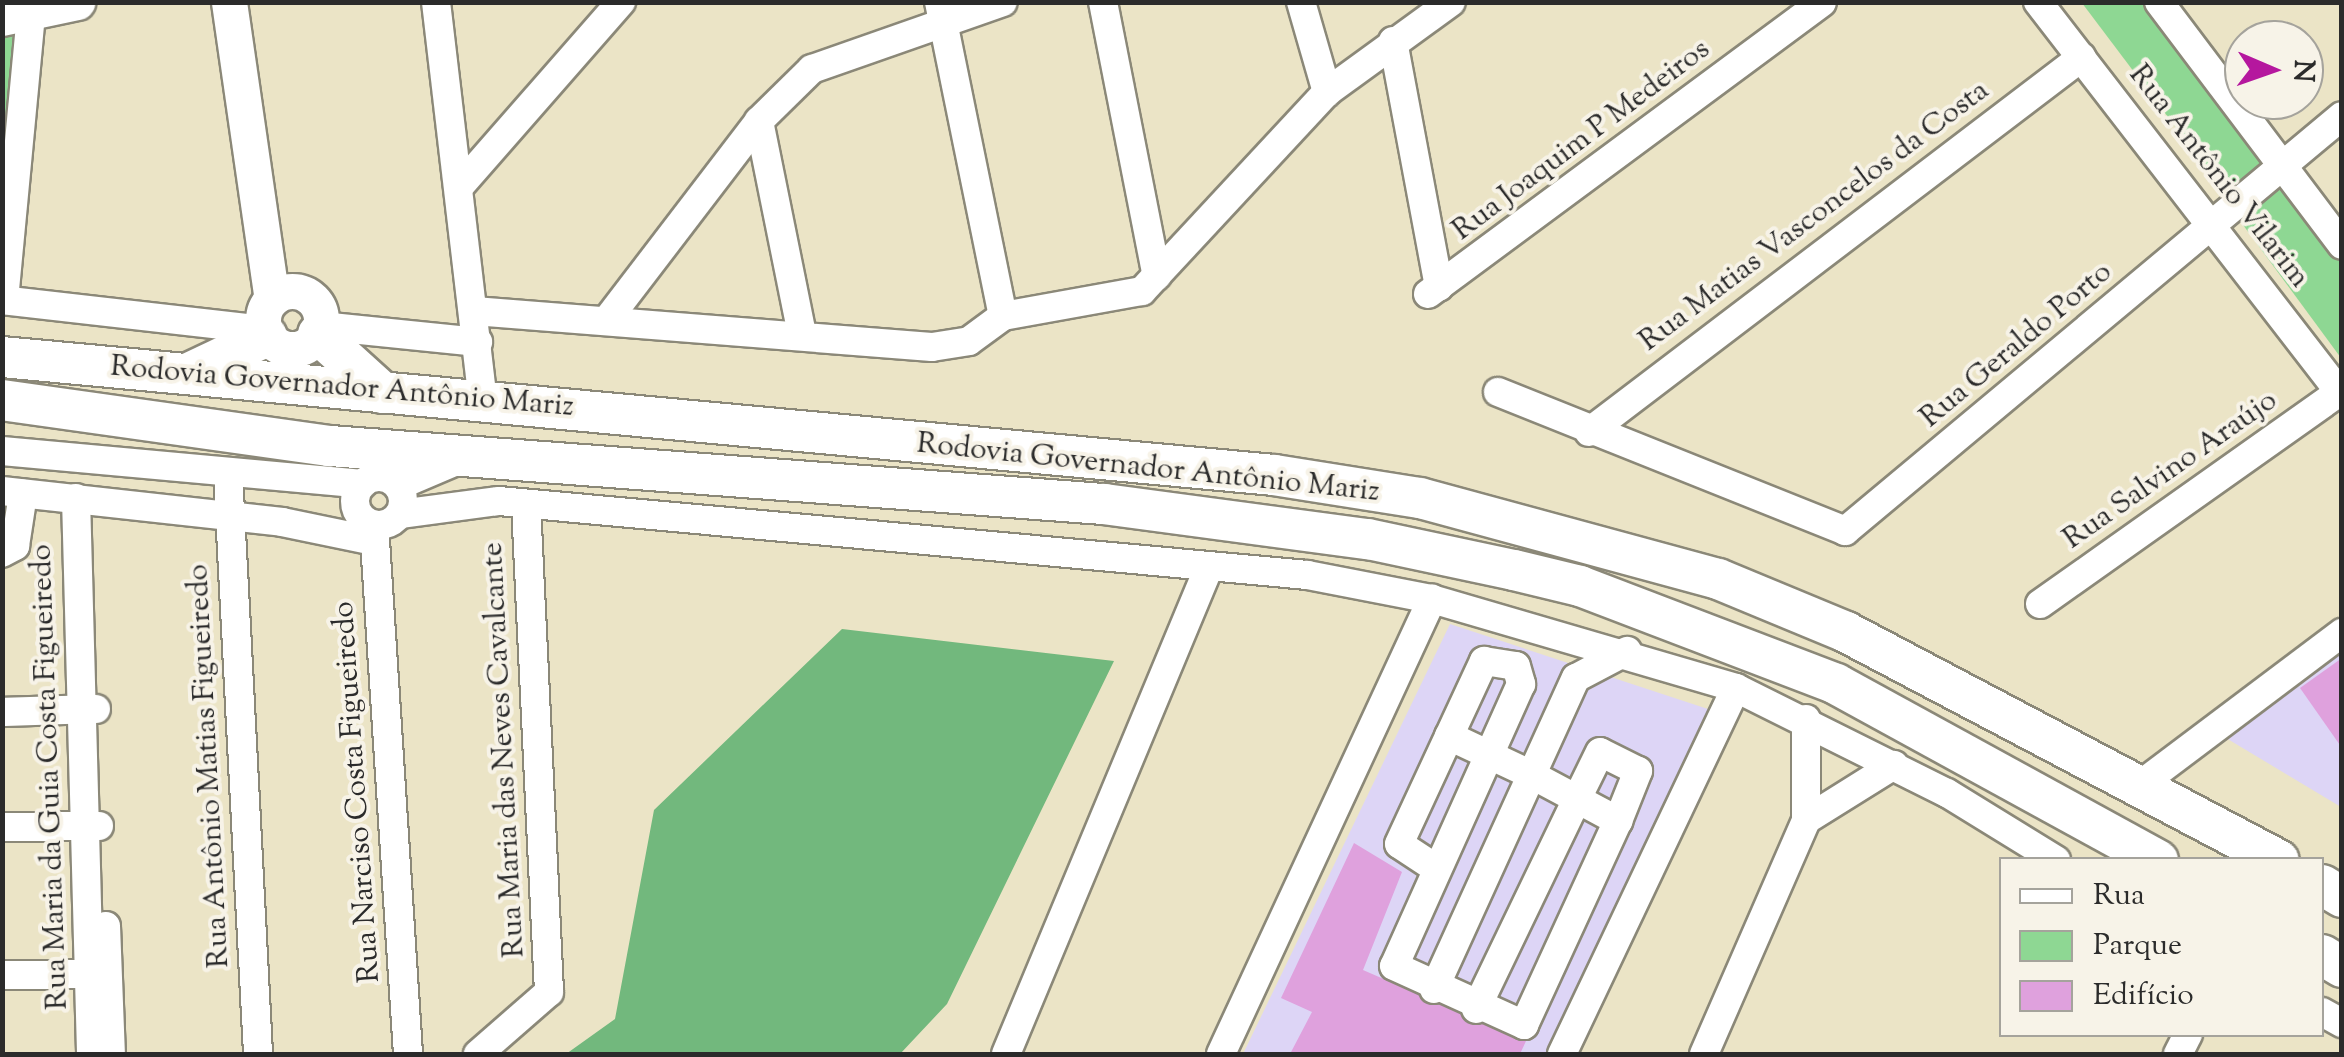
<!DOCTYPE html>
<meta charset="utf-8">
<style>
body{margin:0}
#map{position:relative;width:2344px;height:1057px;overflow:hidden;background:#ebe4c6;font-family:"Sorts Mill Goudy",serif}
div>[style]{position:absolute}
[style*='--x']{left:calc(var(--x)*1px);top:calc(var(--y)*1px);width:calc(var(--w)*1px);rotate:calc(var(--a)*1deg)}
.built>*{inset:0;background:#ddd5f6}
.green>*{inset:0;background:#8ed793}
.forest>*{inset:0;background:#72b87d}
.building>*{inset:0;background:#dfa1dd}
.roads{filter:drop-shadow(2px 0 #8b8878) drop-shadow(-2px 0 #8b8878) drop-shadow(0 2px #8b8878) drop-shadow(0 -2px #8b8878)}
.minor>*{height:28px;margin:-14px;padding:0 14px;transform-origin:14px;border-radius:14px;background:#fff}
.minor>.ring{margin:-14px;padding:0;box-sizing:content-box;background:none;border:28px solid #fff;border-radius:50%}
.major>*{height:35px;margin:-17.5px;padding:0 17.5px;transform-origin:17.5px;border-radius:17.5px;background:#fff}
.major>.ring{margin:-17.5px;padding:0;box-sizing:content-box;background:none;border:35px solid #fff;border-radius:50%}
.highway>*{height:40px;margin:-20px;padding:0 20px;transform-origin:20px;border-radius:20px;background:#fff}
span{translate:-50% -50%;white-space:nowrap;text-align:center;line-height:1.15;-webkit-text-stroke:8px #f7f3e8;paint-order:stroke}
.street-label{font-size:30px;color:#2b2b2b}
.frame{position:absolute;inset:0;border:5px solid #2b2b2b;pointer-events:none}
.legend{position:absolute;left:1999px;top:857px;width:325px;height:180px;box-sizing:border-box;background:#f7f3e8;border:2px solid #a5a39c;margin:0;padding:12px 18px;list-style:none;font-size:30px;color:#2b2b2b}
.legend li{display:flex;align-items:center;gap:20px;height:50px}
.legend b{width:50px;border:2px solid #a5a39c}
.north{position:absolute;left:2224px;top:20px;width:100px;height:100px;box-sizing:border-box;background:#f7f3e8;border:2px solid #a5a39c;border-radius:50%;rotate:92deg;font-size:28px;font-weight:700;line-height:40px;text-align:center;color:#2b2b2b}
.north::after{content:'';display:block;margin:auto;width:35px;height:45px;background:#b5179e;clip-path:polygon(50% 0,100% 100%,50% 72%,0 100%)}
</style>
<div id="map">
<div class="built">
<div style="clip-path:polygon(1450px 624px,1714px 711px,1545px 1054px,1243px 1054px)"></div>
<div style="clip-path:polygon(2341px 649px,2341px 807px,2221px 735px)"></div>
</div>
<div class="green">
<div style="clip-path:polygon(2082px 3px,2147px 3px,2267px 158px,2226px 194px)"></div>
<div style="clip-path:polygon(25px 20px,3px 199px,3px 25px)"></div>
<div style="clip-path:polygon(2285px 178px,2341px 253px,2341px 358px,2235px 214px)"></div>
</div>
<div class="forest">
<div style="clip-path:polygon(842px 629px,1114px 661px,947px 1004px,900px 1054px,566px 1054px,615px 1019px,654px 810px)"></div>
</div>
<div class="building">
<div style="clip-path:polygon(2342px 658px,2342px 748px,2300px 688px)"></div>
<div style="clip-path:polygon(1354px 843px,1402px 872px,1363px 970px,1526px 1041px,1520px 1054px,1290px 1054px,1312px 1012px,1281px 998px)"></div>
</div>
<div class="roads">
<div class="minor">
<div style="--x:436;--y:2;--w:402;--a:83.3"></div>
<div style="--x:939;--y:2;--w:320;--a:78.5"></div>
<div style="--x:1103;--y:2;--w:279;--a:78.9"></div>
<div style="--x:1301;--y:2;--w:94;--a:73.9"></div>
<div style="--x:2038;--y:2;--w:497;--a:52.3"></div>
<div style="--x:2159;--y:2;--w:304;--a:53"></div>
<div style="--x:1393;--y:41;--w:250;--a:79.4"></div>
<div style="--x:759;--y:121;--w:218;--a:78.6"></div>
<div style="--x:459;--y:187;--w:246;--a:-48.8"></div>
<div style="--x:1428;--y:294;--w:490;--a:-36.5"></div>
<div style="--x:2;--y:300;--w:265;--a:6.5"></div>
<div style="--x:4;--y:300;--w:299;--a:-84.6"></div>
<div style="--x:474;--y:311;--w:459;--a:4.5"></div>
<div style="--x:932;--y:347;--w:37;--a:-9"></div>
<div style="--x:969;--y:341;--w:42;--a:-36.3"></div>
<div style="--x:1003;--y:316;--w:141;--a:-10.2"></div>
<div style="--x:1142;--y:291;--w:272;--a:-47.1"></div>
<div style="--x:1327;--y:92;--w:153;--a:-36"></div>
<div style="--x:607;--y:320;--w:250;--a:-52.6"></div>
<div style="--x:759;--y:121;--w:74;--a:-44.5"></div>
<div style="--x:812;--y:69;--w:202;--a:-19.3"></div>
<div style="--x:321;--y:326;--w:158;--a:5.8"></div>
<div style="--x:1498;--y:392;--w:374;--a:21.8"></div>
<div style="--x:1845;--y:531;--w:647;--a:-39.86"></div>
<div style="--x:1589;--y:432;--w:619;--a:-37.26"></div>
<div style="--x:2;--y:451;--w:362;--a:5.2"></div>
<div style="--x:228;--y:473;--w:582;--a:87.04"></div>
<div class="ring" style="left:355px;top:477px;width:20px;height:20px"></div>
<div style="--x:398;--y:486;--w:69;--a:-23.2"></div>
<div style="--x:2;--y:491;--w:282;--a:6.3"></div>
<div style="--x:282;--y:522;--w:94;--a:11.7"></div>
<div style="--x:76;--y:498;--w:556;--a:88.45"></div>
<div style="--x:400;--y:514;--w:100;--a:-7.5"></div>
<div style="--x:499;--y:501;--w:811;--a:5.23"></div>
<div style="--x:1307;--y:575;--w:127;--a:10.9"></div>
<div style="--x:1432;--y:599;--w:317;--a:16.3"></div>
<div style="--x:1736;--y:688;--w:236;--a:26.5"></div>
<div style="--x:1947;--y:793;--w:128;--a:31.6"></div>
<div style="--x:374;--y:525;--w:530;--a:86.32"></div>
<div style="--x:2;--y:553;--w:15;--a:-28"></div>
<div style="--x:15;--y:546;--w:53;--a:-81.3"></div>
<div style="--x:2040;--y:604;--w:367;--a:-35.3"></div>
<div style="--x:2;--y:712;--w:94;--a:-1.8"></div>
<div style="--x:1449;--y:736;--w:92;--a:25.2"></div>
<div style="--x:1532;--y:775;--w:51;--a:28.1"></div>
<div style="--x:1577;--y:799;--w:47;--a:28.2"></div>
<div style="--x:1618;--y:821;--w:54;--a:-68.2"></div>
<div style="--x:1638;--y:771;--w:42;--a:-153.4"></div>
<div style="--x:1600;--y:752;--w:52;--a:116.1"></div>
<div style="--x:1577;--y:799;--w:233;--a:115.7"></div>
<div style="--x:2140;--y:785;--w:253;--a:-37"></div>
<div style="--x:1806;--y:820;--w:104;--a:-32"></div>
<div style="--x:2;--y:827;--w:97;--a:-0.6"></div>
<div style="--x:1437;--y:869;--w:45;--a:-146.7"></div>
<div style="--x:1399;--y:844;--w:202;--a:-65.1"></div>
<div style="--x:1484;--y:661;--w:32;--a:9"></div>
<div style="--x:1516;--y:666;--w:19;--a:74"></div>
<div style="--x:1521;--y:684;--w:309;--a:114.2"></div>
<div style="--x:1394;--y:966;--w:143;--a:24.4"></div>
<div style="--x:1524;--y:1025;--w:225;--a:-65.3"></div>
<div style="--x:106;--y:926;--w:128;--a:87.8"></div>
<div style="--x:2;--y:975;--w:105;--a:-0.5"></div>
<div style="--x:1434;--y:989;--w:342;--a:-65.5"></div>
<div style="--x:1576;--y:678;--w:58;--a:-27.9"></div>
<div style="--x:2322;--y:1012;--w:23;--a:29"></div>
<div style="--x:478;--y:1054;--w:94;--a:-41.1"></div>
<div style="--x:549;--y:992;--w:488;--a:-92.7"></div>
<div style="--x:1006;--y:1054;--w:528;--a:-67.37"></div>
<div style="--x:1221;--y:1054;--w:502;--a:-65.12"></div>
<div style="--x:1562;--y:1054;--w:405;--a:-64.6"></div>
<div style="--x:1704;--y:1054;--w:255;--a:-66.4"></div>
<div style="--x:1806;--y:820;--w:101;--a:-90"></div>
<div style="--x:2178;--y:1054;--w:22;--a:-63"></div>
</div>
<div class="major">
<div style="--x:229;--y:2;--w:300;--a:81.8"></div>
<div style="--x:2;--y:18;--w:77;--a:-12"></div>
<div class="ring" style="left:263px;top:291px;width:23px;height:23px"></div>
</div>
<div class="highway">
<div style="--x:318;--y:334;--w:88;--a:42.2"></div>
<div style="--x:2;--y:357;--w:1277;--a:5.3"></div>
<div style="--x:1274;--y:475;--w:148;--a:9"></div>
<div style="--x:1420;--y:498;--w:309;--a:15.2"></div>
<div style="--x:1718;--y:579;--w:139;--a:22.5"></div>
<div style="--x:1846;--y:632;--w:489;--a:27.8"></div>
<div style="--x:191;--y:372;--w:84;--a:-25.3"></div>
<div style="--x:2;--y:400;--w:331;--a:8"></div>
<div style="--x:330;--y:446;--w:776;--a:4.29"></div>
<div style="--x:1104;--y:504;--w:266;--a:7.6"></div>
<div style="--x:1368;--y:539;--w:149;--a:12"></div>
<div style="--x:1514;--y:570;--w:68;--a:13.6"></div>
<div style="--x:1580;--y:586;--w:274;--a:20.9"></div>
<div style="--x:1836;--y:684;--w:367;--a:28.7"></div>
<div style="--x:2322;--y:885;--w:23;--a:31"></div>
<div style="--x:2322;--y:955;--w:23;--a:31"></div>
</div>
</div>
<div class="street-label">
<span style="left:1582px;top:141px;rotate:-37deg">Rua Joaquim P Medeiros</span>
<span style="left:2218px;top:177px;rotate:52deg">Rua Antônio Vilarim</span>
<span style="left:1815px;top:217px;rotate:-37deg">Rua Matias Vasconcelos da Costa</span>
<span style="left:2017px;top:346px;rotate:-40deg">Rua Geraldo Porto</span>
<span style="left:342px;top:388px;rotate:5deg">Rodovia Governador Antônio Mariz</span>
<span style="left:1148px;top:469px;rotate:6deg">Rodovia Governador Antônio Mariz</span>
<span style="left:2171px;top:471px;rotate:-35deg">Rua Salvino Araújo</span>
<span style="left:505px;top:750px;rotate:-93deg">Rua Maria das Neves Cavalcante</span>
<span style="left:210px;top:766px;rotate:-93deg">Rua Antônio Matias Figueiredo</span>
<span style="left:51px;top:777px;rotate:-92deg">Rua Maria da Guia Costa Figueiredo</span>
<span style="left:358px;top:792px;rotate:-94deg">Rua Narciso Costa Figueiredo</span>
</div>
<div class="frame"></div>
<ul class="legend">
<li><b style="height:12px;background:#fff"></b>Rua</li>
<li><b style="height:28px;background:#8ed793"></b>Parque</li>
<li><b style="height:28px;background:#dfa1dd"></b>Edifício</li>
</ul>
<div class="north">N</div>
</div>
